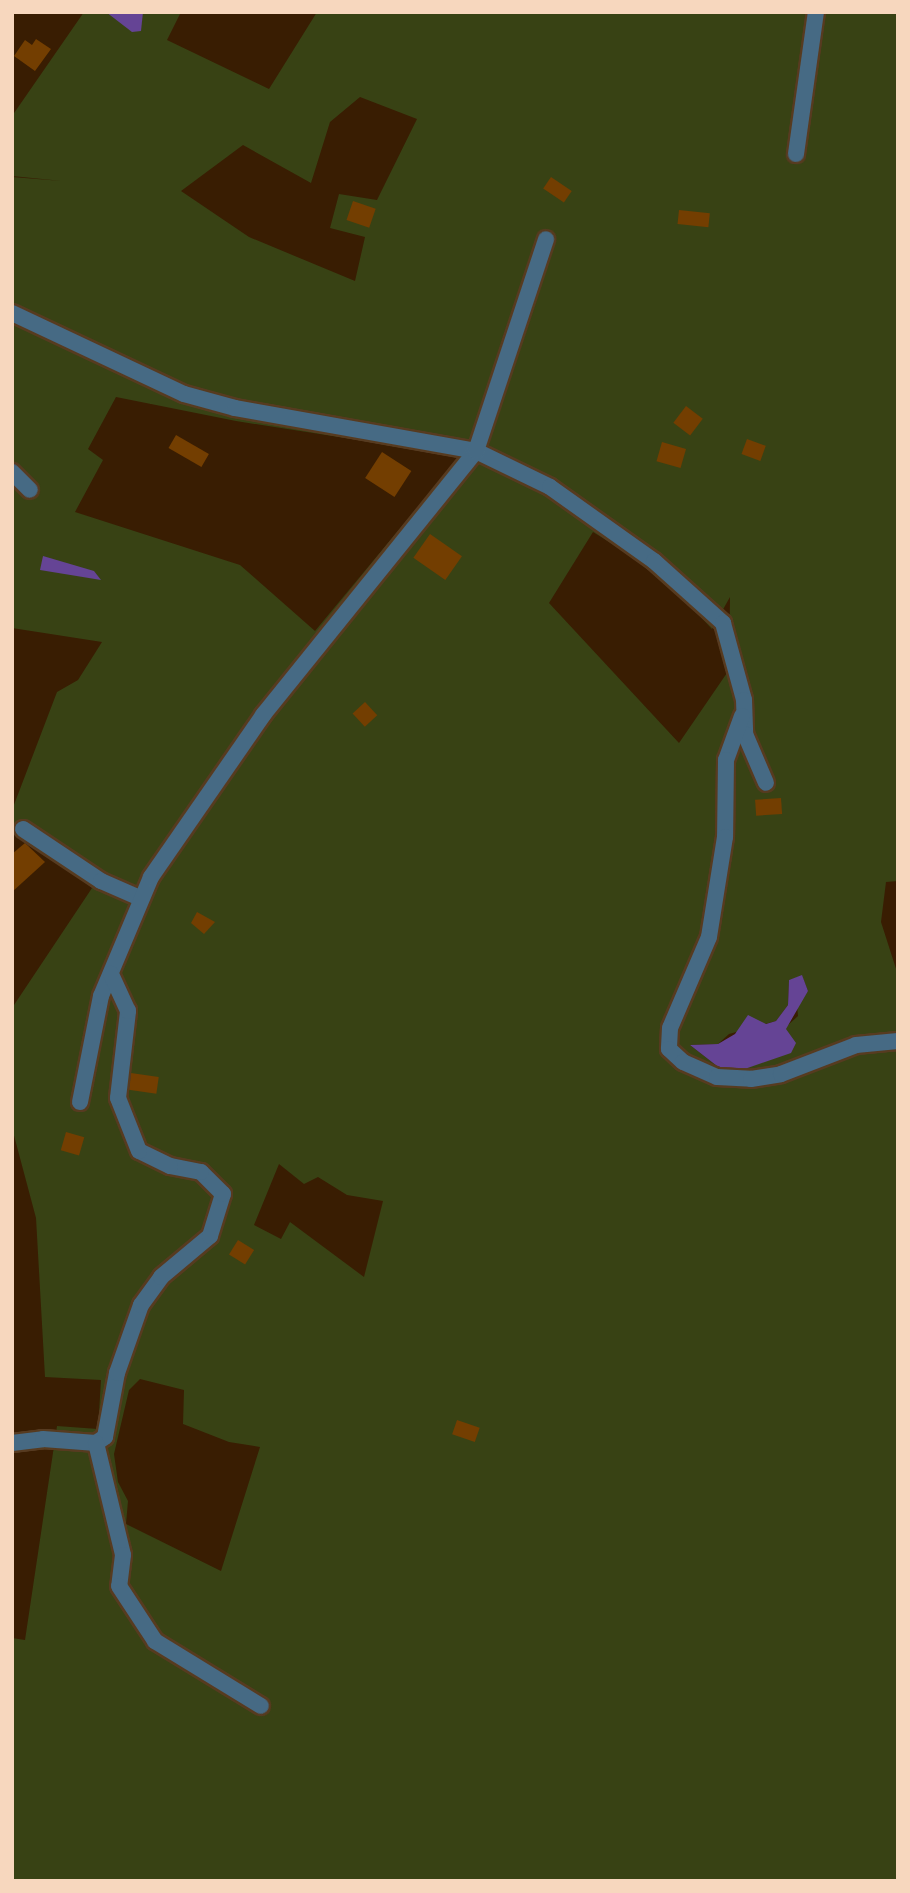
<!DOCTYPE html>
<style>
body{margin:0}
#map{position:relative;width:910px;height:1893px;overflow:hidden;background:#391d02;font-family:Lato,sans-serif}
div>[style]{position:absolute}
[style*='--x']{left:calc(var(--x)*1px);top:calc(var(--y)*1px);width:calc(var(--w)*1px);rotate:calc(var(--a)*1deg)}
.green>*{inset:0;background:#384214}
.water>*{inset:0;background:#654495}
.building>*{inset:0;background:#733e01;transform-origin:0 0}
.roads{filter:drop-shadow(2px 0 #573b20) drop-shadow(-2px 0 #573b20) drop-shadow(0 2px #573b20) drop-shadow(0 -2px #573b20)}
.minor>*{height:16px;margin:-8px;padding:0 8px;transform-origin:8px;border-radius:8px;background:#466a84}
span{translate:-50% -50%;white-space:nowrap;text-align:center;line-height:1.15;-webkit-text-stroke:7px #2e1300;paint-order:stroke}
.frame{position:absolute;inset:0;border:14px solid #f7d7be;pointer-events:none}
</style>
<div id="map">
<div class="green">
<div style="clip-path:polygon(evenodd,84px 12px,181px 12px,167px 40px,269px 89px,317px 12px,898px 12px,898px 881px,886px 882px,881px 922px,898px 975px,898px 1881px,12px 1881px,12px 1638px,25px 1640px,57px 1426px,98px 1429px,101px 1380px,45px 1377px,36px 1218px,12px 1128px,12px 1008px,92px 888px,12px 821px,12px 810px,57px 692px,78px 680px,102px 642px,12px 628px,12px 177px,62px 181px,12px 176px,12px 116px,84px 12px,360px 97px,417px 119px,377px 200px,339px 194px,330px 228px,365px 237px,355px 281px,249px 237px,181px 191px,243px 145px,311px 183px,330px 122px,360px 97px,84px 12px,116px 397px,236px 421px,460px 456px,315px 631px,240px 565px,75px 512px,103px 460px,88px 449px,116px 397px,84px 12px,593px 532px,659px 573px,712px 629px,730px 597px,729px 670px,679px 743px,549px 603px,593px 532px,84px 12px,802px 976px,808px 991px,797px 1005px,798px 1016px,736px 1072px,717px 1066px,690px 1045px,718px 1044px,729px 1034px,776px 1021px,788px 1005px,789px 980px,802px 976px,84px 12px,279px 1164px,304px 1184px,318px 1177px,347px 1195px,383px 1201px,364px 1277px,290px 1222px,281px 1239px,254px 1225px,279px 1164px,84px 12px,140px 1379px,184px 1390px,183px 1424px,229px 1442px,260px 1447px,221px 1571px,126px 1524px,128px 1501px,118px 1482px,114px 1454px,129px 1390px,140px 1379px)"></div>
</div>
<div class="water">
<div style="clip-path:polygon(106px 12px,143px 12px,141px 31px,132px 32px)"></div>
<div style="clip-path:polygon(43px 556px,94px 571px,101px 580px,40px 570px)"></div>
<div style="clip-path:polygon(802px 975px,808px 991px,786px 1029px,796px 1043px,791px 1053px,736px 1072px,717px 1066px,690px 1045px,718px 1044px,735px 1034px,748px 1015px,766px 1024px,776px 1021px,788px 1005px,789px 980px)"></div>
</div>
<div class="building">
<div style="clip-path:polygon(36px 39px,51px 49px,35px 71px,14px 56px,25px 40px,32px 45px)"></div>
<div style="left:551px;top:177px;width:25px;height:14px;rotate:34deg"></div>
<div style="left:353px;top:201px;width:24px;height:20px;rotate:19deg"></div>
<div style="left:679px;top:210px;width:31px;height:14px;rotate:6deg"></div>
<div style="left:686px;top:406px;width:21px;height:21px;rotate:37deg"></div>
<div style="left:176px;top:435px;width:38px;height:15px;rotate:30deg"></div>
<div style="left:747px;top:439px;width:20px;height:16px;rotate:20deg"></div>
<div style="left:662px;top:442px;width:25px;height:20px;rotate:16deg"></div>
<div style="left:382px;top:452px;width:35px;height:31px;rotate:33deg"></div>
<div style="left:430px;top:534px;width:39px;height:29px;rotate:35deg"></div>
<div style="left:365px;top:702px;width:18px;height:17px;rotate:47deg"></div>
<div style="left:781px;top:798px;width:16px;height:26px;rotate:86deg"></div>
<div style="clip-path:polygon(25px 843px,45px 862px,12px 892px,12px 854px)"></div>
<div style="clip-path:polygon(197px 912px,215px 922px,204px 934px,191px 923px)"></div>
<div style="left:131px;top:1073px;width:28px;height:17px;rotate:8deg"></div>
<div style="left:66px;top:1132px;width:19px;height:19px;rotate:16deg"></div>
<div style="left:238px;top:1240px;width:19px;height:17px;rotate:32deg"></div>
<div style="left:457px;top:1420px;width:24px;height:15px;rotate:19deg"></div>
</div>
<div class="roads">
<div class="minor">
<div style="--x:796;--y:154;--w:143;--a:-82"></div>
<div style="--x:12;--y:313;--w:190;--a:25.2"></div>
<div style="--x:184;--y:394;--w:53;--a:15.4"></div>
<div style="--x:235;--y:408;--w:245;--a:10.1"></div>
<div style="--x:476;--y:451;--w:82;--a:25.9"></div>
<div style="--x:550;--y:487;--w:128;--a:35.4"></div>
<div style="--x:654;--y:561;--w:93;--a:41.9"></div>
<div style="--x:723;--y:623;--w:80;--a:74.7"></div>
<div style="--x:744;--y:700;--w:34;--a:88"></div>
<div style="--x:745;--y:734;--w:53;--a:66.8"></div>
<div style="--x:12;--y:472;--w:25;--a:45"></div>
<div style="--x:742;--y:716;--w:47;--a:110"></div>
<div style="--x:726;--y:760;--w:77;--a:90.7"></div>
<div style="--x:725;--y:837;--w:101;--a:99.1"></div>
<div style="--x:709;--y:937;--w:99;--a:113.2"></div>
<div style="--x:670;--y:1028;--w:21;--a:93"></div>
<div style="--x:669;--y:1049;--w:19;--a:43"></div>
<div style="--x:683;--y:1062;--w:37;--a:24"></div>
<div style="--x:717;--y:1077;--w:34;--a:3"></div>
<div style="--x:751;--y:1079;--w:30;--a:-9"></div>
<div style="--x:781;--y:1074;--w:80;--a:-21.1"></div>
<div style="--x:856;--y:1045;--w:42;--a:-5.4"></div>
<div style="--x:23;--y:829;--w:94;--a:33.7"></div>
<div style="--x:101;--y:881;--w:43;--a:23.6"></div>
<div style="--x:80;--y:1102;--w:108;--a:-78.8"></div>
<div style="--x:101;--y:996;--w:129;--a:-67.2"></div>
<div style="--x:151;--y:877;--w:197;--a:-55.3"></div>
<div style="--x:263;--y:715;--w:339;--a:-51.1"></div>
<div style="--x:476;--y:451;--w:223;--a:-71.7"></div>
<div style="--x:12;--y:1443;--w:31;--a:-7"></div>
<div style="--x:43;--y:1439;--w:53;--a:4.3"></div>
<div style="--x:96;--y:1443;--w:11;--a:-34"></div>
<div style="--x:105;--y:1437;--w:65;--a:-79.4"></div>
<div style="--x:117;--y:1373;--w:72;--a:-70.6"></div>
<div style="--x:141;--y:1305;--w:34;--a:-54"></div>
<div style="--x:161;--y:1277;--w:64;--a:-39.9"></div>
<div style="--x:210;--y:1236;--w:44;--a:-72.8"></div>
<div style="--x:223;--y:1194;--w:31;--a:-135"></div>
<div style="--x:201;--y:1172;--w:32;--a:-169"></div>
<div style="--x:170;--y:1166;--w:34;--a:-154"></div>
<div style="--x:139;--y:1151;--w:57;--a:-111.6"></div>
<div style="--x:118;--y:1098;--w:88;--a:-83.4"></div>
<div style="--x:128;--y:1011;--w:41;--a:-114.7"></div>
<div style="--x:96;--y:1443;--w:115;--a:76.4"></div>
<div style="--x:123;--y:1555;--w:31;--a:97"></div>
<div style="--x:119;--y:1586;--w:66;--a:56.8"></div>
<div style="--x:155;--y:1641;--w:124;--a:31.5"></div>
</div>
</div>
<div class="frame"></div>
</div>
